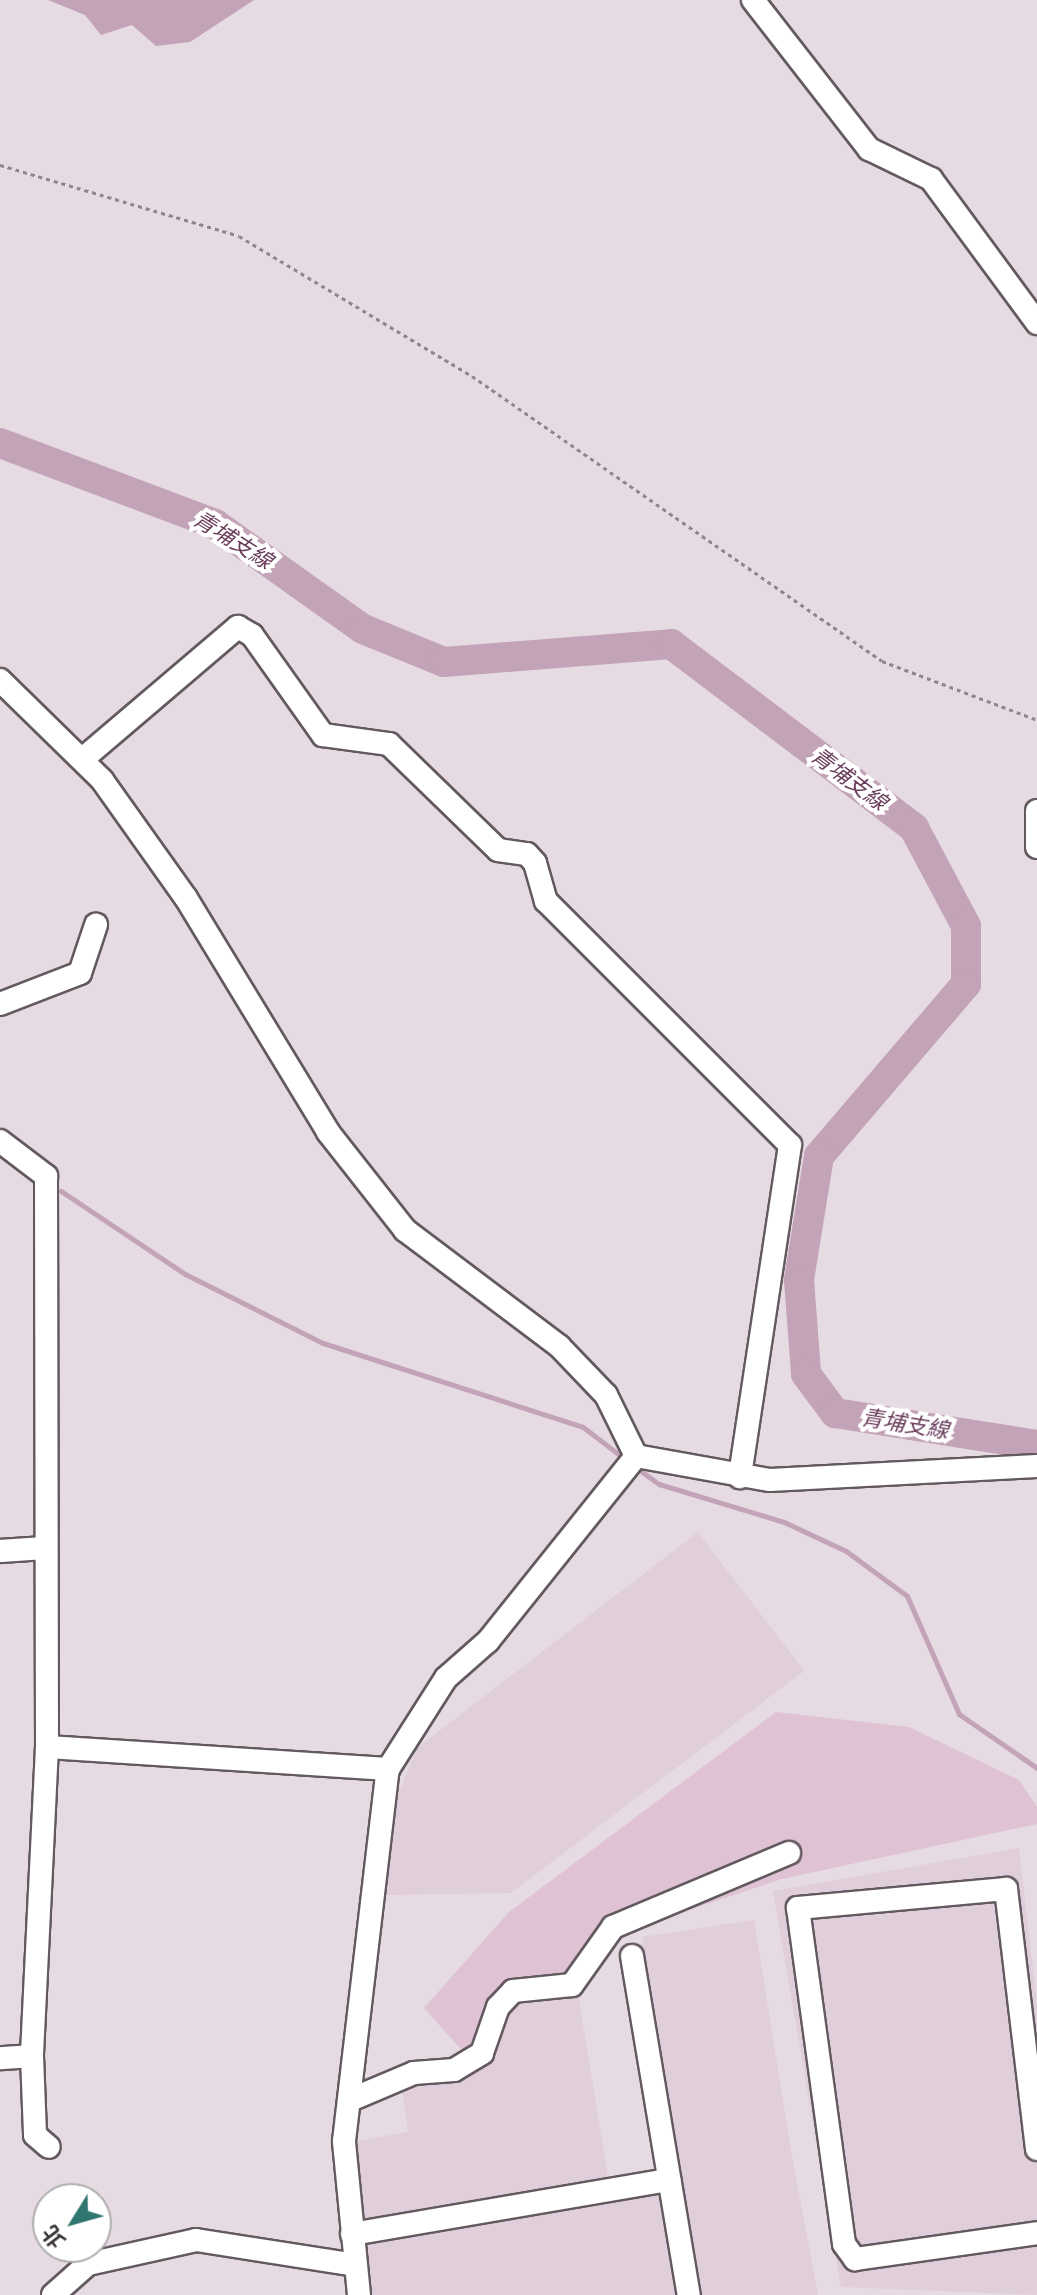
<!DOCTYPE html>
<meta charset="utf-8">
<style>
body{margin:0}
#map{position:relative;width:1037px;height:2295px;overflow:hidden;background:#e6dbe2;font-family:Arial,"Noto Sans TC",sans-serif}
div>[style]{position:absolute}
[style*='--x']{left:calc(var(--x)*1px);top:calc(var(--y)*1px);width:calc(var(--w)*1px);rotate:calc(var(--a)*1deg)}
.built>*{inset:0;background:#e0ceda}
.green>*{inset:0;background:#dfc3d5}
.water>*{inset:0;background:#c3a3b7}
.stream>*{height:5px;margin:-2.5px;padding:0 2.5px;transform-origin:2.5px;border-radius:2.5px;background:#c3a3b7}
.river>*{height:30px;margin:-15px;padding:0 15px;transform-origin:15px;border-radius:15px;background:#c3a3b7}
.path>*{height:3px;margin-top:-1.5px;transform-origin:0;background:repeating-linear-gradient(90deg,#8f878c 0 4px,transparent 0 8px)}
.roads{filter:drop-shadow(2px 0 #635a5f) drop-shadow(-2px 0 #635a5f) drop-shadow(0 2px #635a5f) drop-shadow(0 -2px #635a5f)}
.minor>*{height:22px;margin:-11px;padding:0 11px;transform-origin:11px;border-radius:11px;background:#fff}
span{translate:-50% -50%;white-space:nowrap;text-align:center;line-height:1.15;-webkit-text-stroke:8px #fff;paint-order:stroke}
.water-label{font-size:22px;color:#6b3e5c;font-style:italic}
.north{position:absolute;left:32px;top:2183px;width:80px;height:80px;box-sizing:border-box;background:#fff;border:2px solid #b0aeaf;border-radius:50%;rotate:233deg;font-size:22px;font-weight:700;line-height:32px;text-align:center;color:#3a3538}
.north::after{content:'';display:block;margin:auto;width:28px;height:36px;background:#2f766e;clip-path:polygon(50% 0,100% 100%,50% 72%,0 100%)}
</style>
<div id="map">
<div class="built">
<div style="clip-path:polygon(698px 1532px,804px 1671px,511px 1893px,386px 1895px,393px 1806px,417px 1748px)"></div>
<div style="clip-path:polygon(1019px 1848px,1037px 2004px,1037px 2295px,841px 2287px,773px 1891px)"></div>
<div style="clip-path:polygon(754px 1920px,792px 2156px,818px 2295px,699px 2295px,676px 2172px,642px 1937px)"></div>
<div style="clip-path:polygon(578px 1994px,609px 2183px,358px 2227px,350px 2142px,408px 2132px,402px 2088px,436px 2081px,512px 2005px)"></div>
<div style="clip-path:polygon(659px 2187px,675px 2295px,366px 2295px,361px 2242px)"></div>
</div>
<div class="green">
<div style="clip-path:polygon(776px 1712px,909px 1727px,1019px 1780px,1037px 1807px,1037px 1824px,782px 1879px,623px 1932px,578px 1994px,512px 2005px,475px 2065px,424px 2008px,509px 1912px)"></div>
</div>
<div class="water">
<div style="clip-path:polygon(48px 0,254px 0,190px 42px,156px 46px,132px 25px,101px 35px,85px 15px)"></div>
</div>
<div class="stream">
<div style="--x:61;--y:1191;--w:149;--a:33.8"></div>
<div style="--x:185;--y:1274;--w:154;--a:26.6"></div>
<div style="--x:323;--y:1343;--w:273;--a:17.9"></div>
<div style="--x:583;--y:1427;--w:54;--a:37.5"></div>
<div style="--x:634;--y:1466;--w:31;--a:36"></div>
<div style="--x:659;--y:1484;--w:131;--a:16.9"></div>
<div style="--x:784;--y:1522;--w:68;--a:25.1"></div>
<div style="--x:846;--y:1551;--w:76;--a:36.4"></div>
<div style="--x:907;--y:1596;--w:129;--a:66.2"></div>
<div style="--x:959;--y:1714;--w:95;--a:34.7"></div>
</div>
<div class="river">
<div style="--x:0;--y:443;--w:230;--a:20.6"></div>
<div style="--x:215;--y:524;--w:181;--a:35.4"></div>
<div style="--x:363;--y:629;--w:87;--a:22.2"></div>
<div style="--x:444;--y:662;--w:228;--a:-4.5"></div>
<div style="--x:671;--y:644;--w:305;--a:37.1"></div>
<div style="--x:914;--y:828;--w:111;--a:62"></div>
<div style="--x:966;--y:926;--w:58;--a:90"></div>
<div style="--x:966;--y:984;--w:226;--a:130.5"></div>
<div style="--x:819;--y:1156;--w:126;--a:99.2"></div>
<div style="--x:799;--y:1280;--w:94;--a:85.7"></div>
<div style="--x:806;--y:1374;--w:49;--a:53.4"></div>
<div style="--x:835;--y:1413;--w:205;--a:9"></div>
</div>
<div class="path">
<div style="--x:0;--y:165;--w:249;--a:16.5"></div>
<div style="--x:239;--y:236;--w:272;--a:31"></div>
<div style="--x:472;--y:376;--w:499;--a:34.8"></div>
<div style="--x:882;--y:661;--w:166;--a:20.8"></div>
</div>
<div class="roads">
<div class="minor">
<div style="--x:753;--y:0;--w:189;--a:52.1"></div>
<div style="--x:869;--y:149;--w:69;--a:25.8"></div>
<div style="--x:931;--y:179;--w:179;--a:53.6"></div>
<div style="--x:0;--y:680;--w:143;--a:44.4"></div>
<div style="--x:102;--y:780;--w:145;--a:54.6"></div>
<div style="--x:186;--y:898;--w:274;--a:58.7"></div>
<div style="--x:328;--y:1132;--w:125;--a:51.8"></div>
<div style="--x:405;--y:1230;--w:193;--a:37"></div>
<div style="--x:559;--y:1346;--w:68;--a:46.2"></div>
<div style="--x:606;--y:1395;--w:68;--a:63.8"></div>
<div style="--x:85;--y:757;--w:201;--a:-40.4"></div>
<div style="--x:238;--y:627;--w:16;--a:30"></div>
<div style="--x:252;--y:635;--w:123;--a:54.6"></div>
<div style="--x:323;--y:735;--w:67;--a:7.8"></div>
<div style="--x:389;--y:744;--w:152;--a:44.2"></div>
<div style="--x:498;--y:850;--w:29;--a:8"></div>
<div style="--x:527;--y:854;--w:12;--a:48"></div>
<div style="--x:535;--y:863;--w:40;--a:74"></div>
<div style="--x:546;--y:901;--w:345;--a:45"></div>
<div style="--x:790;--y:1145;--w:336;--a:98.6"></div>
<div style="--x:1037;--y:811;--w:36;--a:90"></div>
<div style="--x:0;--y:1004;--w:86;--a:-21.2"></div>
<div style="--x:80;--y:973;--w:51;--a:-71.6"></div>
<div style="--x:0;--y:1141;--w:58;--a:37.3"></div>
<div style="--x:46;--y:1176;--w:571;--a:89.9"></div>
<div style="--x:47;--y:1747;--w:309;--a:92.8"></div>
<div style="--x:32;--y:2056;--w:32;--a:176"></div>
<div style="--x:636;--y:1456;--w:136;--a:10.2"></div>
<div style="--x:770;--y:1480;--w:267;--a:-3"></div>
<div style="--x:0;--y:1551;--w:45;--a:-3.8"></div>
<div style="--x:47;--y:1747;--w:342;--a:3.7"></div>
<div style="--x:632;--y:1956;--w:344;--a:80.5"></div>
<div style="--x:32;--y:2056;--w:79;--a:87.8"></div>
<div style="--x:35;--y:2135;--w:18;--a:41"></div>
<div style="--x:350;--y:2100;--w:69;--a:-22.9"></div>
<div style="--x:414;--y:2073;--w:40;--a:-4.3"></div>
<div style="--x:454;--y:2070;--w:33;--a:-31"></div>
<div style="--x:482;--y:2053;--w:49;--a:-70.8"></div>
<div style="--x:498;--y:2007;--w:22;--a:-47"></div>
<div style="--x:513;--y:1991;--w:59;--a:-5.8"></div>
<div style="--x:572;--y:1985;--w:71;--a:-54.7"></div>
<div style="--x:613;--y:1927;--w:191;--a:-22.8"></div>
<div style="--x:1037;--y:2149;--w:262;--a:-96.8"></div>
<div style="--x:1006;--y:1889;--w:209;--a:174.8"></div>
<div style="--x:798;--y:1908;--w:339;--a:82.2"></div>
<div style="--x:844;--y:2244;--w:19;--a:54"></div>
<div style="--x:855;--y:2259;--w:184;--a:-8.1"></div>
<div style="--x:352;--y:2234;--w:322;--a:-9.7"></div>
<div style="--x:53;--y:2295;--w:47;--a:-41.5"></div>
<div style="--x:88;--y:2264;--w:111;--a:-12.5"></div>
<div style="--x:196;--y:2240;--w:161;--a:8.9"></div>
<div style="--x:359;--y:2295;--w:155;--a:-95.6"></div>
<div style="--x:344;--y:2141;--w:375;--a:-83.3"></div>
<div style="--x:388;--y:1769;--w:108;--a:-57.5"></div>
<div style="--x:446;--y:1678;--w:56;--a:-41.4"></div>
<div style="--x:488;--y:1641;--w:237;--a:-51.3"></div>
</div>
</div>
<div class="water-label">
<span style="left:233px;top:540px;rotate:32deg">青埔支線</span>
<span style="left:849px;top:779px;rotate:37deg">青埔支線</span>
<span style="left:905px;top:1424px;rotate:9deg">青埔支線</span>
</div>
<div class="north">北</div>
</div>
